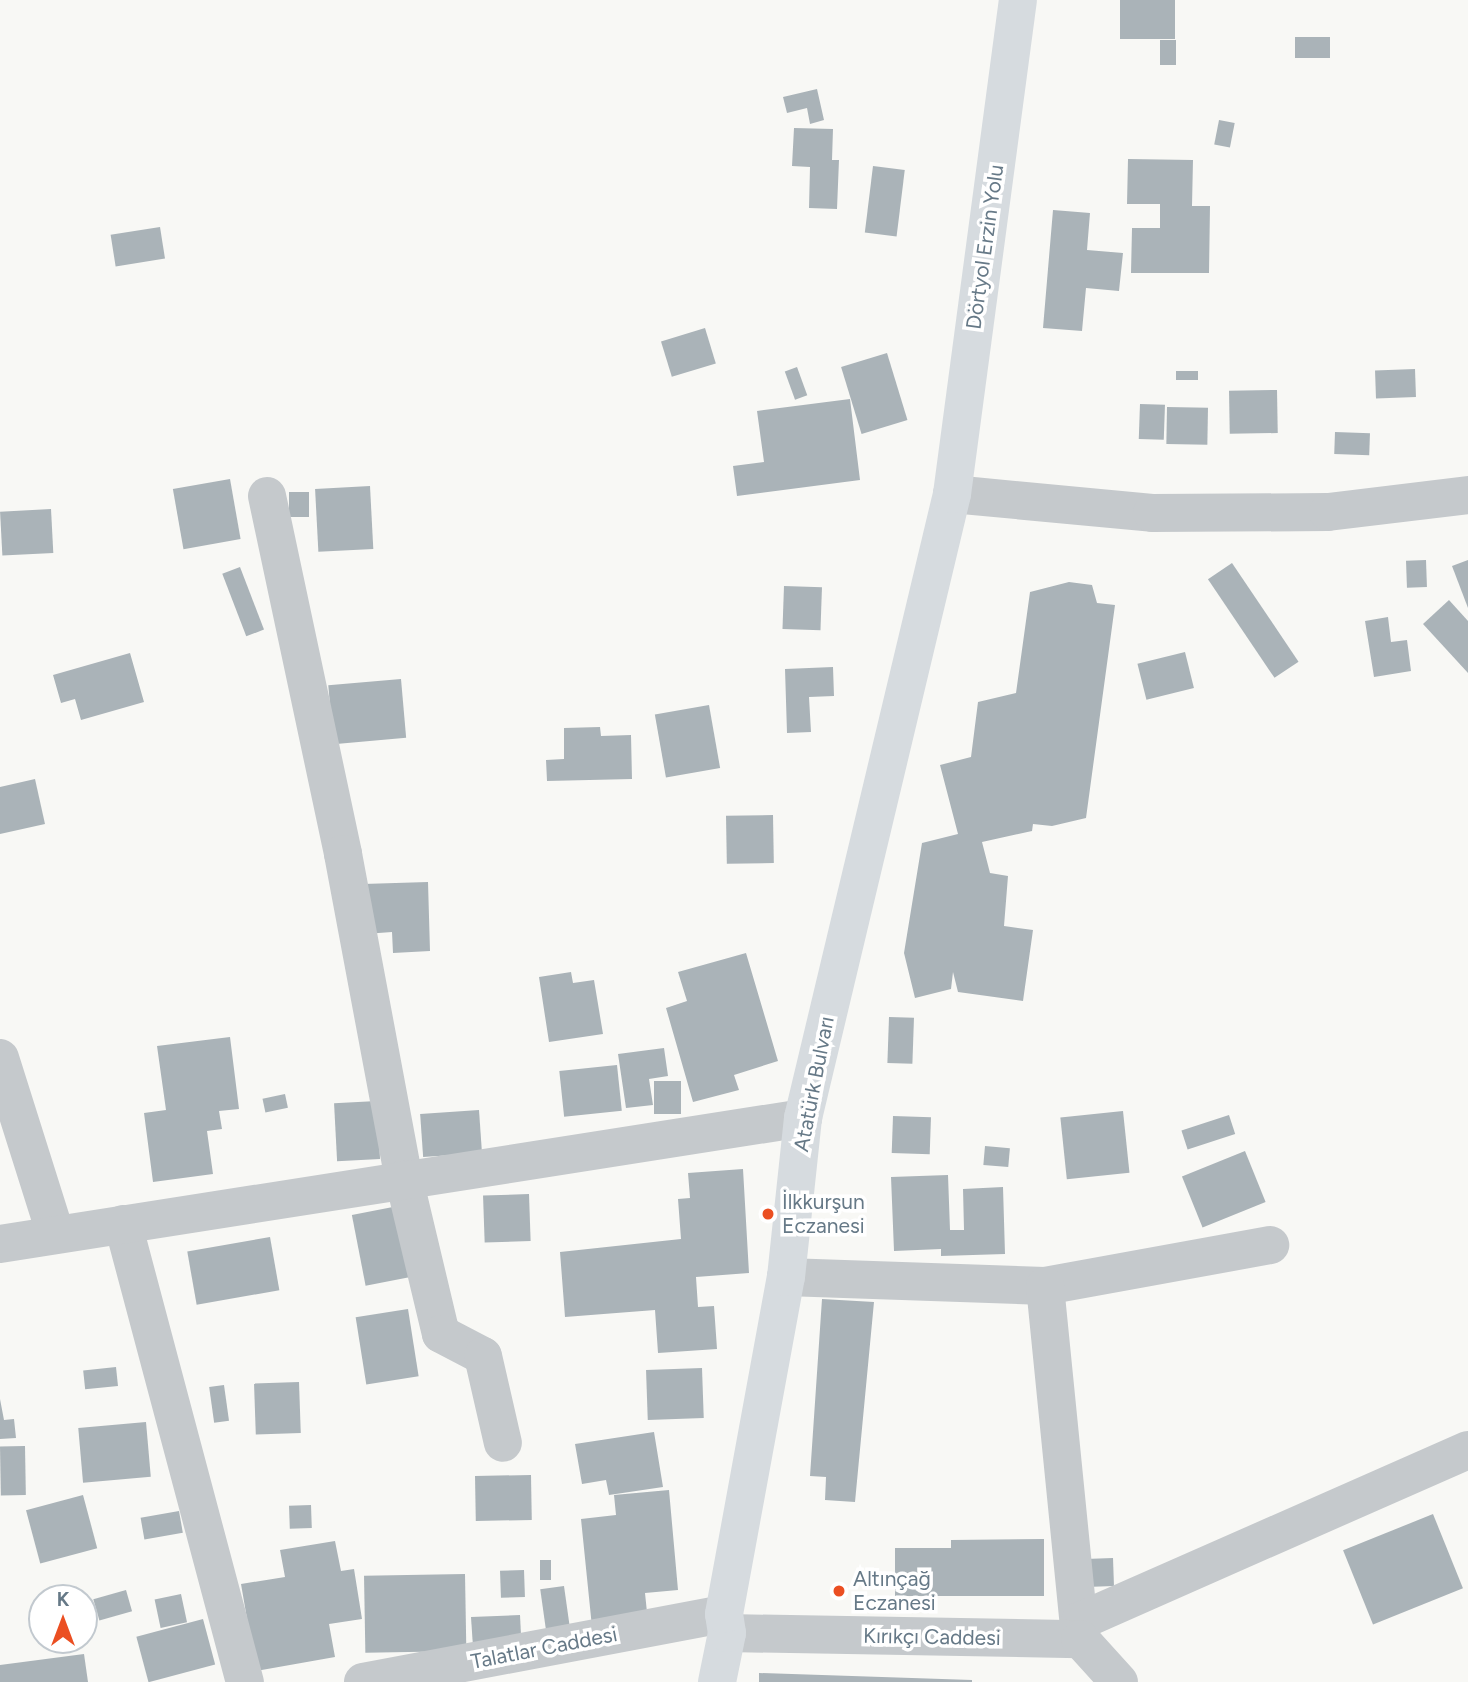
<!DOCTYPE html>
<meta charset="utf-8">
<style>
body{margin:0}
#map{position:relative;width:1468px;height:1682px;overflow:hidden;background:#f8f8f5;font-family:Figtree,sans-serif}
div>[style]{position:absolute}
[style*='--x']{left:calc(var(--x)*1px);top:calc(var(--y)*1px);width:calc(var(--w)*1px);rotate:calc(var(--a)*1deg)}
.building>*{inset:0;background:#aab3b8;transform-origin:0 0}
.minor>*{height:38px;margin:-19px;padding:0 19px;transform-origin:19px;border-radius:19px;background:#c5c9cc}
.major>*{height:38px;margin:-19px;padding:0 19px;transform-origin:19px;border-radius:19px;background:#d6dbdf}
.dots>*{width:19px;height:19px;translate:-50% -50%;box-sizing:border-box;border:4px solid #fff;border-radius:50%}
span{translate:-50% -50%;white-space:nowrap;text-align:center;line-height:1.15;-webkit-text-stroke:7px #fff;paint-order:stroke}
.street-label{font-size:21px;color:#667987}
.poi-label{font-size:21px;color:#667987}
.left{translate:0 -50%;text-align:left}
.north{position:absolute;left:28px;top:1584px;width:70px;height:70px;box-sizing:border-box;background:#fff;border:2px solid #c2c9cf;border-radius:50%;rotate:0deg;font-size:19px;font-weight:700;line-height:28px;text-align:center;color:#667987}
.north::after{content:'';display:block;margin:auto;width:24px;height:32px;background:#eb4f22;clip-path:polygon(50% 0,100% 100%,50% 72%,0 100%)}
</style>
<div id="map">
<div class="building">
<div style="left:1120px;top:0;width:55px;height:39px"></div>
<div style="left:1330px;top:37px;width:21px;height:35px;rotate:90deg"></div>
<div style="left:1160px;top:40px;width:16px;height:25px"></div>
<div style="clip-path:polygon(817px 89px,824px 120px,810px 124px,807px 108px,787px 113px,783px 97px)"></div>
<div style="left:1219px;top:120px;width:16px;height:25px;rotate:11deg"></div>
<div style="clip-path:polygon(794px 128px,833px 129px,832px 160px,839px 160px,837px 209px,809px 208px,810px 167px,792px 166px)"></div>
<div style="clip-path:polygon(1128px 159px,1193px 160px,1192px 206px,1210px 206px,1209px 273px,1131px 273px,1132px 228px,1160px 228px,1160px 204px,1127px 204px)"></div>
<div style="left:873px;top:166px;width:32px;height:67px;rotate:7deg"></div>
<div style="clip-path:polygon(1053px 210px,1090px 213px,1087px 250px,1123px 253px,1119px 291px,1086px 288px,1082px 331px,1043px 328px)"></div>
<div style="left:160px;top:227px;width:32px;height:50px;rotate:81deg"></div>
<div style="left:705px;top:328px;width:37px;height:46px;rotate:73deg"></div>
<div style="left:887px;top:353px;width:70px;height:48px;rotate:73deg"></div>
<div style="left:797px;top:367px;width:30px;height:13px;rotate:70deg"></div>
<div style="left:1415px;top:369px;width:28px;height:40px;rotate:88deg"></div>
<div style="left:1198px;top:371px;width:9px;height:22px;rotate:90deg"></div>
<div style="left:1277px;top:390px;width:43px;height:48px;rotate:89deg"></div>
<div style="clip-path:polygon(850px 399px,860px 480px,737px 496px,733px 466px,764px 462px,757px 411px)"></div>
<div style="left:1140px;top:404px;width:25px;height:35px;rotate:2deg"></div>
<div style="left:1167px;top:407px;width:41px;height:37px;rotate:1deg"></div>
<div style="left:1335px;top:432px;width:35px;height:22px;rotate:2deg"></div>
<div style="left:230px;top:479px;width:61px;height:58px;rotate:80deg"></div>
<div style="left:370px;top:486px;width:63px;height:55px;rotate:87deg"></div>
<div style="left:289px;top:492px;width:20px;height:25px"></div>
<div style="left:51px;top:509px;width:44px;height:51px;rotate:87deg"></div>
<div style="left:1426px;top:560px;width:27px;height:20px;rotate:88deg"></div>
<div style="clip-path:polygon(1468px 560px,1468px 608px,1452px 566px)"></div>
<div style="left:1232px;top:563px;width:119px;height:29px;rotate:56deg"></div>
<div style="left:240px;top:567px;width:67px;height:19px;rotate:69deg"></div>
<div style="clip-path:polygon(1069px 582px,1092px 585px,1097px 603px,1115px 605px,1086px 818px,1052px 826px,1033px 824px,1032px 831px,982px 842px,990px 873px,1008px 876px,1004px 926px,1033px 930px,1023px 1001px,958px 992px,953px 972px,951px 989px,915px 998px,904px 953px,922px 843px,958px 834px,940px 765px,971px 757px,978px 702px,1016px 693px,1030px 592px)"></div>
<div style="left:784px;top:586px;width:38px;height:43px;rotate:2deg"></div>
<div style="clip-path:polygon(1449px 600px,1468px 621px,1468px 673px,1423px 624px)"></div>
<div style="clip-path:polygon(1388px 617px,1391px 642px,1407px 640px,1411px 671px,1374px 677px,1365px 621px)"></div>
<div style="left:1185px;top:652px;width:37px;height:49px;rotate:76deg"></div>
<div style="clip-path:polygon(130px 653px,144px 702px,81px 720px,75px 699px,61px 703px,53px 675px)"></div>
<div style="clip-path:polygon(833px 667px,834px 696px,809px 697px,811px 732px,787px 733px,785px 669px)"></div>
<div style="left:401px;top:679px;width:59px;height:73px;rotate:85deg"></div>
<div style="left:709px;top:705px;width:64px;height:55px;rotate:80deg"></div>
<div style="clip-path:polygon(600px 727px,601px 736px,631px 735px,632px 779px,547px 781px,546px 760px,564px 759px,564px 728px)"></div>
<div style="clip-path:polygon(35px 779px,45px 824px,0 834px,0 787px)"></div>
<div style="left:773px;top:815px;width:48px;height:47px;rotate:89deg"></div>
<div style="clip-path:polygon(428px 882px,430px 951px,393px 953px,392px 932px,365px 934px,363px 884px)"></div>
<div style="clip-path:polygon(746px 953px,778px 1061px,734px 1075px,739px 1090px,693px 1102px,666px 1008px,687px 1001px,678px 972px)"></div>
<div style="clip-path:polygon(571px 972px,573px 983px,594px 980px,603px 1034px,549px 1042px,539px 977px)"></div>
<div style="left:889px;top:1017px;width:25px;height:46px;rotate:2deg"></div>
<div style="clip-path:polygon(230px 1037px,239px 1109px,219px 1111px,222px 1129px,207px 1131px,213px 1174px,153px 1182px,144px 1113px,166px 1110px,157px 1046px)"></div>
<div style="clip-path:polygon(664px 1048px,668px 1076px,649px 1079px,653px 1105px,626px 1108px,618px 1054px)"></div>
<div style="left:617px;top:1065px;width:46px;height:58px;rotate:84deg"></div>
<div style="left:681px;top:1081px;width:33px;height:27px;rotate:90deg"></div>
<div style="left:285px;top:1094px;width:14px;height:23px;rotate:78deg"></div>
<div style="left:377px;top:1101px;width:58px;height:43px;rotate:87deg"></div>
<div style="left:479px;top:1110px;width:43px;height:59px;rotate:86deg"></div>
<div style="left:1123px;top:1111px;width:62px;height:63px;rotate:84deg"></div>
<div style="left:1229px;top:1115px;width:20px;height:50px;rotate:72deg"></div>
<div style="left:893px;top:1116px;width:38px;height:37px;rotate:2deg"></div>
<div style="left:985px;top:1146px;width:25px;height:19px;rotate:5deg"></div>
<div style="left:1245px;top:1151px;width:55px;height:68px;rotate:68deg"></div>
<div style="clip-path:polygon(743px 1169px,749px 1273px,696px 1277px,698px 1307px,714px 1306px,717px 1349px,658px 1353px,655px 1310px,565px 1317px,560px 1252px,681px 1239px,678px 1199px,690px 1198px,688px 1173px)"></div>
<div style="clip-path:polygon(948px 1175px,950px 1230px,964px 1230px,963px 1189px,1003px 1187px,1005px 1254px,941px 1256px,941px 1249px,894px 1251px,891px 1177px)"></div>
<div style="left:529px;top:1194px;width:47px;height:46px;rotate:88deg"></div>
<div style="left:398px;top:1206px;width:72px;height:47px;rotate:79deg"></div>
<div style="left:270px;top:1237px;width:54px;height:84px;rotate:80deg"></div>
<div style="clip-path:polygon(822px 1299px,874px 1302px,855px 1502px,825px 1500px,826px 1477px,810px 1476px)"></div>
<div style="left:408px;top:1309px;width:68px;height:53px;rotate:81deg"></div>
<div style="left:116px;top:1367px;width:19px;height:33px;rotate:84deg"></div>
<div style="left:702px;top:1368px;width:50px;height:56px;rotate:88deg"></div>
<div style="left:299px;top:1382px;width:51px;height:45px;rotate:88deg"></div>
<div style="left:224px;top:1385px;width:36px;height:15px;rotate:82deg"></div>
<div style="clip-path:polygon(0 1399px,4px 1420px,14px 1419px,16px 1438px,0 1439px)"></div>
<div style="left:146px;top:1422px;width:55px;height:68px;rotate:85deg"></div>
<div style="clip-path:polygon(654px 1432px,663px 1487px,609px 1495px,606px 1480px,582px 1484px,575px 1444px)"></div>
<div style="left:25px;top:1446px;width:49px;height:25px;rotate:89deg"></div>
<div style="left:531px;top:1475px;width:45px;height:56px;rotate:89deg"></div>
<div style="clip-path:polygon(669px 1490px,678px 1590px,645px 1593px,648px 1622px,592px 1627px,581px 1519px,616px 1515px,614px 1495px)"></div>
<div style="left:83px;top:1495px;width:55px;height:59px;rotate:75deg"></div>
<div style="left:311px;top:1505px;width:23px;height:22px;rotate:88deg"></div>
<div style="left:179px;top:1511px;width:22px;height:39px;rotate:80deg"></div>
<div style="left:1433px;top:1514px;width:80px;height:97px;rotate:68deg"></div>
<div style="clip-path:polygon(1044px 1539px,1044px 1596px,895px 1596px,895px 1548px,951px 1548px,951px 1540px)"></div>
<div style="clip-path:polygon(335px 1541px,341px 1571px,354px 1569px,362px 1619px,329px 1624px,335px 1657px,256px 1671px,241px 1584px,285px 1577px,280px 1550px)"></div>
<div style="left:1113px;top:1558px;width:28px;height:28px;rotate:88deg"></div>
<div style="left:540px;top:1560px;width:11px;height:20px"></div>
<div style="left:524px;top:1570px;width:27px;height:24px;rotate:88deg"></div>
<div style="left:465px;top:1574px;width:77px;height:101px;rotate:89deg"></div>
<div style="left:564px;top:1586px;width:48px;height:24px;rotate:82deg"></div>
<div style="left:126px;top:1590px;width:22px;height:34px;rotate:74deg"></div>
<div style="left:181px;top:1594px;width:29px;height:27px;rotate:78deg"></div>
<div style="clip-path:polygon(520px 1615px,521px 1635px,473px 1647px,471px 1617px)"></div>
<div style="left:203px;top:1619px;width:47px;height:69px;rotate:75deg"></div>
<div style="clip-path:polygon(84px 1654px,88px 1682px,0 1682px,0 1665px)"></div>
<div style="clip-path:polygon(759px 1673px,972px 1680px,972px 1682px,759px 1682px)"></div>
</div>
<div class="minor">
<div style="--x:952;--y:494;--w:201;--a:5.4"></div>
<div style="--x:1152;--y:513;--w:176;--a:-0.3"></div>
<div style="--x:1328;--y:512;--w:141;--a:-6.9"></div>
<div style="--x:267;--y:496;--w:366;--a:78"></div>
<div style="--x:343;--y:854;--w:331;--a:79.4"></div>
<div style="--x:404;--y:1179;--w:159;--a:76.6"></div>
<div style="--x:441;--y:1334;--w:47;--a:27.6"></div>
<div style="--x:483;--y:1356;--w:89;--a:77.1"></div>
<div style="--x:0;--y:1058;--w:182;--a:72.5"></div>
<div style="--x:123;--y:1224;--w:474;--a:75.1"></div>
<div style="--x:0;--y:1244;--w:813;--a:-8.92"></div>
<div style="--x:786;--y:1277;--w:259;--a:2"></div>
<div style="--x:1045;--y:1286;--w:229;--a:-10.3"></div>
<div style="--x:1045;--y:1286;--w:355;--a:84.3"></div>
<div style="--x:1080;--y:1621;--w:424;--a:-23.8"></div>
<div style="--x:727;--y:1633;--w:353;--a:1"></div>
<div style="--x:1080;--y:1639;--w:58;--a:47.8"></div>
<div style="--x:363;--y:1682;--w:367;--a:-10.7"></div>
</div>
<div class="major">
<div style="--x:717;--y:1682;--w:50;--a:-78.5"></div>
<div style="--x:727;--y:1633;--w:19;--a:-99"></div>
<div style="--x:724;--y:1614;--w:343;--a:-79.6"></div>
<div style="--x:786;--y:1277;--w:160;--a:-83.9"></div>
<div style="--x:803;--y:1118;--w:642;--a:-76.57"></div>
<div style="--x:952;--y:494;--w:498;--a:-82.4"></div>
</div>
<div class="dots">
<div style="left:768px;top:1214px;background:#eb4f22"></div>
<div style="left:839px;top:1591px;background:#eb4f22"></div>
</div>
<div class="street-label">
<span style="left:985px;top:247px;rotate:-82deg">Dörtyol Erzin Yolu</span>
<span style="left:814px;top:1084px;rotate:-79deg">Atatürk Bulvarı</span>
<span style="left:932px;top:1637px;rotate:1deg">Kırıkçı Caddesi</span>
<span style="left:544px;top:1648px;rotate:-11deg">Talatlar Caddesi</span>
</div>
<div class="poi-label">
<span class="left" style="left:782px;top:1214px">İlkkurşun<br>Eczanesi</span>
<span class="left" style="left:853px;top:1591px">Altınçağ<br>Eczanesi</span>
</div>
<div class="north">K</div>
</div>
